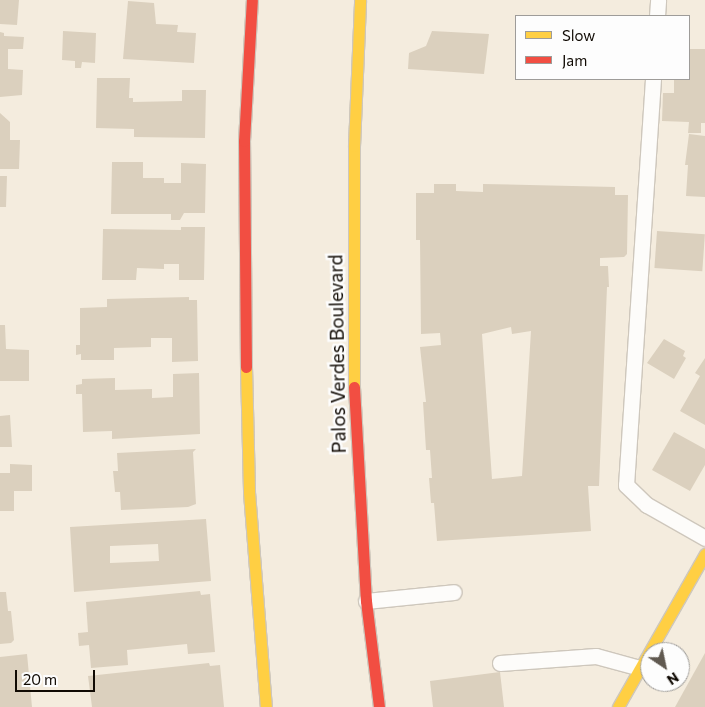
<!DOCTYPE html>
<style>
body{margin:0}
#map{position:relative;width:705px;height:707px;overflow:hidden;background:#f4ecde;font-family:Commissioner,sans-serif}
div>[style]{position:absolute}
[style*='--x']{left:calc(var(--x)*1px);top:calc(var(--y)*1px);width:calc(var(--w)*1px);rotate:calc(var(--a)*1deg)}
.building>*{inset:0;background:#dbd0be;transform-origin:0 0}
.roads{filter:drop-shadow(1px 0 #cec7bc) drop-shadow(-1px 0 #cec7bc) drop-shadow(0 1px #cec7bc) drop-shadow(0 -1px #cec7bc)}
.lane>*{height:15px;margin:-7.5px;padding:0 7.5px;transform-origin:7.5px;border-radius:7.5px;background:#fdfcfa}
.slow>*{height:11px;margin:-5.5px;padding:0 5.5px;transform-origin:5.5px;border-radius:5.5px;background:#ffcf43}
.jam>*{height:11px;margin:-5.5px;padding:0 5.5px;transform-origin:5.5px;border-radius:5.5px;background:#f24e42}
span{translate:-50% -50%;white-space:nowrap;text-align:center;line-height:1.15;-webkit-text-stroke:5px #fdfdfd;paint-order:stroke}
.street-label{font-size:19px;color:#100a03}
.legend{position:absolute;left:515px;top:15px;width:175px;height:65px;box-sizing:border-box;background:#fdfdfd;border:1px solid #9e9c99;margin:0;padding:6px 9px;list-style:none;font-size:15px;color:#100a03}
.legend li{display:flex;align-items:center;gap:10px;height:25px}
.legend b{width:25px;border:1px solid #9e9c99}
.north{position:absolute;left:640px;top:642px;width:50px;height:50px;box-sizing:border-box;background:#fdfdfd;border:1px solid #9e9c99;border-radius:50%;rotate:146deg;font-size:14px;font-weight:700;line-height:20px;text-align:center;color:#100a03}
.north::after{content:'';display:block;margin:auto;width:18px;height:22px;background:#605950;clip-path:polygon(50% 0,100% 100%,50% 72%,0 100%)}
.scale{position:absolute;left:15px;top:670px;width:80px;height:22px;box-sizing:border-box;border:2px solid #100a03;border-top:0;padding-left:6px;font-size:15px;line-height:18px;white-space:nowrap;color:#100a03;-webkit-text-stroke:4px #fdfdfd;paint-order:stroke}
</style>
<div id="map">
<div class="building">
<div style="clip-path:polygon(0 0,19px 0,17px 25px,0 24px)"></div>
<div style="clip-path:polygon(128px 1px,154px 3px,156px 24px,178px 25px,177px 32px,196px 33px,194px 63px,123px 59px)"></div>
<div style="clip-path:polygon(63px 31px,96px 33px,95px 63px,82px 62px,81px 68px,75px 68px,75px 61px,62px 60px)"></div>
<div style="clip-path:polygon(432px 31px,489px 34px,484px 74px,408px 69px,409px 53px,426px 46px)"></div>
<div style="clip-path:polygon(0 32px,4px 33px,4px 36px,24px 37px,23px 49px,8px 49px,8px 69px,23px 70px,22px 95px,0 97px)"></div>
<div style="clip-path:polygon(689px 49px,705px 49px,705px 123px,701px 123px,701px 133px,688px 133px,689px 122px,662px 121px,663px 93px,674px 93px,674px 79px,689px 79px)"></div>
<div style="clip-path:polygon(97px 78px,130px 78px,129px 98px,133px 98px,133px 102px,182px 101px,182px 90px,206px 90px,205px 138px,134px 137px,134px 129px,96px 128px)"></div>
<div style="clip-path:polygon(0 113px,10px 122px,10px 140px,20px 140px,19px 169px,0 169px)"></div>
<div style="clip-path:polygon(689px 134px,705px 136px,705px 197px,686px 196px,688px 165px,685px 165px)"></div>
<div style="clip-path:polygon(112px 162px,143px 162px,143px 178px,164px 178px,164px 183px,181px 183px,181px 163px,206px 164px,205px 213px,184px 213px,180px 220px,171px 220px,171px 214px,111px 214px)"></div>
<div style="clip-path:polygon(0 176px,7px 176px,6px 207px,0 207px)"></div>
<div style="clip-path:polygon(evenodd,434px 184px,456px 184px,456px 191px,483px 192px,483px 184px,615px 187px,615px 195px,628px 195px,627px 254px,624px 257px,600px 258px,600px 266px,608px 266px,609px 287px,607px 287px,599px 486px,588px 486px,591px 531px,437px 541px,434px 503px,431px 503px,429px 478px,432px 478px,430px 450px,426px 450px,423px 402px,426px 402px,420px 347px,441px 345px,440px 333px,421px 334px,420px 240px,416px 240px,416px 193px,434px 193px,434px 184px,511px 327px,512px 334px,531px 331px,522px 476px,492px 479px,482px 334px,511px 327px)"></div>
<div style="clip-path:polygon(181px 227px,205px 227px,204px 280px,179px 280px,179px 264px,164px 264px,164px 269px,137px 268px,136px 280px,102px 280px,103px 229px,181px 230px)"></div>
<div style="left:657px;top:231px;width:48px;height:37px;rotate:4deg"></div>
<div style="clip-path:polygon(189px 297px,189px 300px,197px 300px,198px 361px,172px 362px,172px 338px,151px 338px,151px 347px,114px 348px,114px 360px,81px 360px,81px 354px,76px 355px,76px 345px,80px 345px,80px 308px,107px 307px,107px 299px)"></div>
<div style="clip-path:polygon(0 325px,5px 325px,6px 349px,29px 350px,29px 381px,0 381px)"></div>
<div style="clip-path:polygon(664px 339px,685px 351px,683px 356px,686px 358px,674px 379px,647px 363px)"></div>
<div style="clip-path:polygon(705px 358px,705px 425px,680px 411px,700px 376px,695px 373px)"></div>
<div style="clip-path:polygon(199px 373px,200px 434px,112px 439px,112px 431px,83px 432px,82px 394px,76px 394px,76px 385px,82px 384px,82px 379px,115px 378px,115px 390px,152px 389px,152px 398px,173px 397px,173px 374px)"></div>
<div style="clip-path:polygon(10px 415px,12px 447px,0 447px,0 416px)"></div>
<div style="clip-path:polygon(674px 432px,705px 449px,705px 465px,690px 491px,652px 470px)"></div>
<div style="clip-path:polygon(196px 449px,193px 452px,196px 504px,188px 507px,121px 510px,120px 492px,115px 492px,113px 471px,118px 471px,117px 453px)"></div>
<div style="clip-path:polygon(10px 464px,32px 465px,32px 491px,14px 491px,14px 511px,0 511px,0 473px,10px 473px)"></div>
<div style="clip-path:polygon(evenodd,206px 519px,211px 581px,74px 592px,70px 527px,206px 519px,158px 544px,159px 561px,110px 563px,110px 546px,158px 544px)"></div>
<div style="clip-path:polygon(200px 591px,201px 595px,210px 594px,215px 652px,188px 654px,187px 644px,127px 650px,128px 665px,91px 668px,89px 645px,79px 646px,78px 633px,88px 632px,86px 602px)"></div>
<div style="clip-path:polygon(0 592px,6px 592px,8px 611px,11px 611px,14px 640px,11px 643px,0 644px)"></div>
<div style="clip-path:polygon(705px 653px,705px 707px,675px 707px)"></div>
<div style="clip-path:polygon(27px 654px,32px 707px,0 707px,0 657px)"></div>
<div style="clip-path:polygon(209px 663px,210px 666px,220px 665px,224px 707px,92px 707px,88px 676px)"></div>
<div style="clip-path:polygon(500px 672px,504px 707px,433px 707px,430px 681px)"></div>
</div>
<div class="roads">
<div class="lane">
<div style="--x:657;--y:16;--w:16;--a:-86"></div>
<div style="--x:653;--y:79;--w:407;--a:93.8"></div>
<div style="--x:626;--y:485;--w:29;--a:44"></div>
<div style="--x:647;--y:505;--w:67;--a:29.6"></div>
<div style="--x:366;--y:601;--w:88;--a:-5.8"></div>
<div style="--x:500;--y:663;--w:96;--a:-4.2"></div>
<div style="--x:596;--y:656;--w:46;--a:15.3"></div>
</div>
<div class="slow">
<div style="--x:246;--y:367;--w:125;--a:88.6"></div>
<div style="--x:249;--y:492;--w:216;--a:85.5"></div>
<div style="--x:354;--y:387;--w:241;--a:-90"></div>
<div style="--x:354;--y:146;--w:146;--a:-87.6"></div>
<div style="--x:618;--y:707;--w:176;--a:-60.4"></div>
</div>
<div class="jam">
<div style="--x:246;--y:367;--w:226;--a:-90.5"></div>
<div style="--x:244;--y:141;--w:141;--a:-86.8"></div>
<div style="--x:354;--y:387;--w:214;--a:86.8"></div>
<div style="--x:366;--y:601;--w:107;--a:83"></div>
</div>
</div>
<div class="street-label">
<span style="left:337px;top:354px;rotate:-91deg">Palos Verdes Boulevard</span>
</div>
<ul class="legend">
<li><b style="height:6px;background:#ffcf43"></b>Slow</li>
<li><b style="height:6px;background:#f24e42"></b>Jam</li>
</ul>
<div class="north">N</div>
<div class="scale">20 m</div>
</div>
